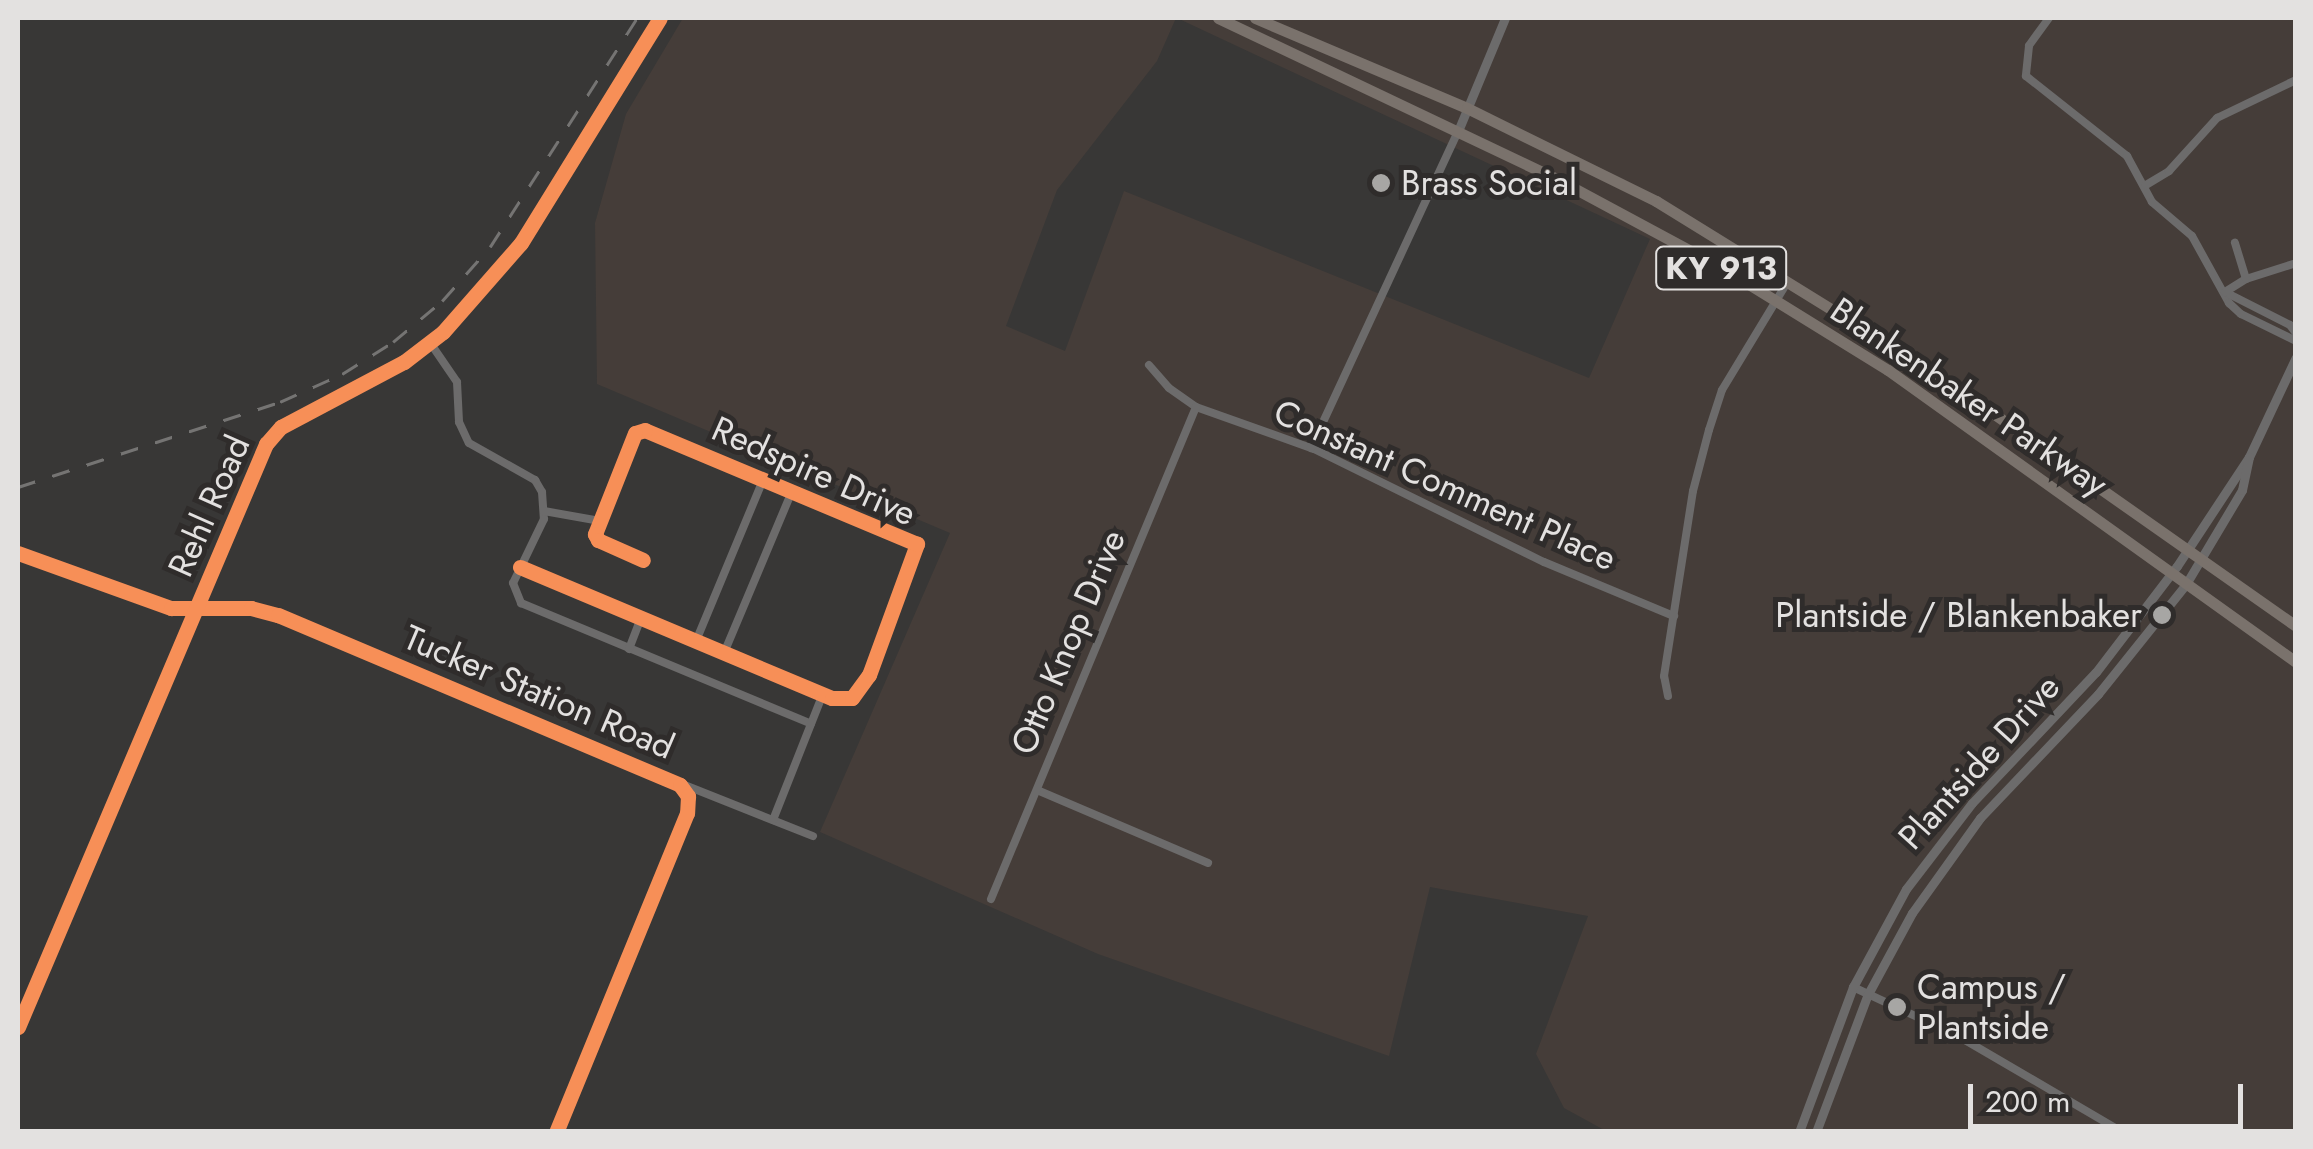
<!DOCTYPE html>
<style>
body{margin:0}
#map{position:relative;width:2313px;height:1149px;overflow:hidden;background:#383736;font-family:Jost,sans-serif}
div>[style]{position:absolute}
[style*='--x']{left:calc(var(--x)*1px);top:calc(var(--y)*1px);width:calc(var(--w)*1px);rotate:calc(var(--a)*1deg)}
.built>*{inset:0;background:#453d39}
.minor>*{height:8px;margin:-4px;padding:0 4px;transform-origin:4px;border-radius:4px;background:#6c6b6b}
.tertiary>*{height:9px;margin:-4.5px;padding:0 4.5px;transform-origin:4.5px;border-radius:4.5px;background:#6c6b6b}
.primary>*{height:11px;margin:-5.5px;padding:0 5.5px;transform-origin:5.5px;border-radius:5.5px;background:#7a726c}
.rail>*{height:2.5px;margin-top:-1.25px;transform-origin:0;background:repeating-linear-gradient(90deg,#757473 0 18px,transparent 0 36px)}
.cycleway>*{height:15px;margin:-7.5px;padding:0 7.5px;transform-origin:7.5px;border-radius:7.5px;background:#f78f57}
.dots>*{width:28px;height:28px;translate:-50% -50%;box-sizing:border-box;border:5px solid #2f2c2b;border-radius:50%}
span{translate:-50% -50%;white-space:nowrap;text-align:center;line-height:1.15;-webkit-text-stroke:10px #2f2c2b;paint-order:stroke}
.shield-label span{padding:2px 8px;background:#2f2c2b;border:2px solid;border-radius:8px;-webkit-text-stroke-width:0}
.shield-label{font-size:32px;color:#e3e1e0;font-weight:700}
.poi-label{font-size:35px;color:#e3e1e0}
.left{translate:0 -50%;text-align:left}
.right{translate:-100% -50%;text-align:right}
.street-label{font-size:35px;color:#e3e1e0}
.frame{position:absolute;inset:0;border:20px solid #e3e1e0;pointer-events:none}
.scale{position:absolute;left:1968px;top:1084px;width:275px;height:45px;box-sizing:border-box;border:5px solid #e3e1e0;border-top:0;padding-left:12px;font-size:30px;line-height:35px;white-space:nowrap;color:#e3e1e0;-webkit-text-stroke:8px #2f2c2b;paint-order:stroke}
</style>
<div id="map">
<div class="built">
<div style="clip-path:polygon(683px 18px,1176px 18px,1157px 61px,1057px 190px,1006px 326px,1065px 351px,1124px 191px,1589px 378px,1650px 239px,1177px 18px,2295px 18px,2295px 1131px,1606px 1131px,1564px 1108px,1536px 1054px,1588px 916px,1430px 887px,1389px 1056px,1098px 954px,820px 832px,950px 533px,597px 384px,595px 223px,626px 114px)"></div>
</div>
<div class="minor">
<div style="--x:2049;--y:18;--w:34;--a:126"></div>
<div style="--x:2029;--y:46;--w:30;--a:96"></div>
<div style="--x:2026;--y:76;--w:129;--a:38.4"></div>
<div style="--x:2127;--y:156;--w:52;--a:61.5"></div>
<div style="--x:2152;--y:202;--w:52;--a:40.4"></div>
<div style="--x:2192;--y:236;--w:77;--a:61.1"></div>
<div style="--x:2229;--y:303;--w:16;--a:43"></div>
<div style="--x:2241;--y:314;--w:61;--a:26.1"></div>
<div style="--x:2146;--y:185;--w:27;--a:-31"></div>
<div style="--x:2169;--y:171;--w:72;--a:-47.8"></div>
<div style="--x:2217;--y:118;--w:88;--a:-25.7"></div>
<div style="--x:2246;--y:279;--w:52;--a:-17.7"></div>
<div style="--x:2225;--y:292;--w:73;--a:26.9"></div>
<div style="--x:2290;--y:325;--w:10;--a:53"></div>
<div style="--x:2225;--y:292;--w:25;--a:-32"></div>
<div style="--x:2246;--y:279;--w:38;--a:-107"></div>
<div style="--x:431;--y:344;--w:46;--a:55.6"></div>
<div style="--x:457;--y:382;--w:40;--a:87.1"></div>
<div style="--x:459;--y:422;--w:23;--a:65"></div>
<div style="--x:469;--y:443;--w:76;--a:29.3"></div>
<div style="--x:535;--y:480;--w:14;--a:60"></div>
<div style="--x:542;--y:492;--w:27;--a:86"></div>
<div style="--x:544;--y:519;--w:71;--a:115.8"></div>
<div style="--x:513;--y:583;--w:22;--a:68"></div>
<div style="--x:521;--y:603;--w:314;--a:22.6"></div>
<div style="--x:1149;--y:365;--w:30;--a:49"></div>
<div style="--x:1169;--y:388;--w:33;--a:35"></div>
<div style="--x:1196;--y:407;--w:125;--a:19.6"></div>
<div style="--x:1314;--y:449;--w:256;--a:26.2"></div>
<div style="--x:1544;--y:562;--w:141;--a:22.6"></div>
<div style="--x:1311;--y:448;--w:349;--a:-65.1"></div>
<div style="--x:544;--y:511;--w:57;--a:10.1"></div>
<div style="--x:18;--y:553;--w:163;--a:19.8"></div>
<div style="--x:171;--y:608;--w:80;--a:0"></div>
<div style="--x:251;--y:608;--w:28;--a:15"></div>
<div style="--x:278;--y:615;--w:436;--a:22.9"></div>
<div style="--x:680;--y:785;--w:14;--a:54"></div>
<div style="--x:688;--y:796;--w:17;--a:93"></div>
<div style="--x:687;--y:813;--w:345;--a:112.3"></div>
<div style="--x:520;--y:567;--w:338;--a:22.8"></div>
<div style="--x:832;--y:698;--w:20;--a:0"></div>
<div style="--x:852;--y:698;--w:29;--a:-54"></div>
<div style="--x:869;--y:675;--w:140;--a:-69.9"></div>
<div style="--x:917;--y:544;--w:295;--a:-157.3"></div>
<div style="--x:645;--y:430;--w:10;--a:163"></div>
<div style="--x:635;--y:433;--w:109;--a:111.6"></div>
<div style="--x:595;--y:534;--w:7;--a:63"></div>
<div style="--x:598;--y:540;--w:49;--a:24"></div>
<div style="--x:696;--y:641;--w:174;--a:-67.4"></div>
<div style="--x:629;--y:649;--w:33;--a:-69"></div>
<div style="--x:724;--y:653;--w:176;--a:-67.2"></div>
<div style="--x:1668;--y:696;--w:20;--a:-101"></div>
<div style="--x:1664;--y:676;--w:187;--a:-81.1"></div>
<div style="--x:1693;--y:491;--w:63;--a:-75.3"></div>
<div style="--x:1709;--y:430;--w:42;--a:-72"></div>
<div style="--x:1722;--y:390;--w:127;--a:-58.8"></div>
<div style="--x:682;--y:784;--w:141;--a:21.7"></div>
<div style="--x:1037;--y:790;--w:186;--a:23.1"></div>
<div style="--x:773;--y:820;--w:136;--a:-68.4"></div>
<div style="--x:991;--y:899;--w:533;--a:-67.38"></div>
<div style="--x:1853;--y:987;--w:116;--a:25"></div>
<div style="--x:1958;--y:1036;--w:190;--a:30.3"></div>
</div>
<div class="tertiary">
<div style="--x:1458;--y:131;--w:122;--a:-67.4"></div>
<div style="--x:18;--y:1027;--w:634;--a:-66.96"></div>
<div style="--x:266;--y:444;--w:23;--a:-49"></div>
<div style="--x:281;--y:427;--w:139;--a:-27.9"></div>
<div style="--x:404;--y:362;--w:49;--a:-37.6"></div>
<div style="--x:443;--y:332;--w:118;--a:-48.8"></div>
<div style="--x:521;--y:243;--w:264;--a:-58.3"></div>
<div style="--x:1799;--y:1132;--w:155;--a:-69.6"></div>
<div style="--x:1853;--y:987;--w:111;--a:-61.6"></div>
<div style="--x:1906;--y:889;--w:108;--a:-52.5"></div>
<div style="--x:1972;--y:803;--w:180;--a:-46.6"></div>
<div style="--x:2096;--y:672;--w:133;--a:-52.6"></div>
<div style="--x:2177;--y:566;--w:131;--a:-56.6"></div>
<div style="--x:2249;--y:457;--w:110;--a:-64.8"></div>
<div style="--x:1816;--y:1132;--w:147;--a:-69.4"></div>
<div style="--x:1868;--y:994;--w:92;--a:-61.5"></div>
<div style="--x:1912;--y:913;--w:117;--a:-54.4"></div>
<div style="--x:1980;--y:818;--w:171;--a:-46.4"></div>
<div style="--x:2098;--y:694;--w:141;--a:-51.3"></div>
<div style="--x:2186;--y:584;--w:109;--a:-59.2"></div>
<div style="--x:2242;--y:490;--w:34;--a:-78"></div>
</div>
<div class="primary">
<div style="--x:1218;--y:18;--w:375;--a:25.4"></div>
<div style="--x:1557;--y:179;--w:192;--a:28.3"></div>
<div style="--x:1726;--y:270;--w:190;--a:31.7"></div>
<div style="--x:1888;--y:370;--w:502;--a:35.59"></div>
<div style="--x:1255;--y:18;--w:230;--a:23"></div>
<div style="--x:1467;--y:108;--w:211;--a:26.2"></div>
<div style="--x:1656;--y:201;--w:337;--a:31.7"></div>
<div style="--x:1943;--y:378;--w:431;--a:35.1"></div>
</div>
<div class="rail">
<div style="--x:18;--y:487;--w:275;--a:-18"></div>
<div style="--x:280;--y:402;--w:68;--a:-24.3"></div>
<div style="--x:342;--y:374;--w:60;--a:-32.1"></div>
<div style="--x:393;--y:342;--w:64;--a:-39.9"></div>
<div style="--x:442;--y:301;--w:72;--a:-48.4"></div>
<div style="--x:490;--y:247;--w:272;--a:-57.3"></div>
</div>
<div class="cycleway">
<div style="--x:18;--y:553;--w:163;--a:19.8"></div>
<div style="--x:171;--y:608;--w:80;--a:0"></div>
<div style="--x:251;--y:608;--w:28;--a:15"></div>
<div style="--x:278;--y:615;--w:436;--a:22.9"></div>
<div style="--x:680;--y:785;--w:14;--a:54"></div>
<div style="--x:688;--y:796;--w:17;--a:93"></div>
<div style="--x:687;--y:813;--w:345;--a:112.3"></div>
<div style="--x:520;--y:567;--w:338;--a:22.8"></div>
<div style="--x:832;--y:698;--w:20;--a:0"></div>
<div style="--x:852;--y:698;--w:29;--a:-54"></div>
<div style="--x:869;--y:675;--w:140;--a:-69.9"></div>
<div style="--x:917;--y:544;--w:295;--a:-157.3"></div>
<div style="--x:645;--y:430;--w:10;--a:163"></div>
<div style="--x:635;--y:433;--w:109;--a:111.6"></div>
<div style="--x:595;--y:534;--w:7;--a:63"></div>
<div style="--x:598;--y:540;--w:49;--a:24"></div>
<div style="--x:18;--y:1027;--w:634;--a:-66.96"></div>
<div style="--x:266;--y:444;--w:23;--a:-49"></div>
<div style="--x:281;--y:427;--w:139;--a:-27.9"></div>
<div style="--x:404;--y:362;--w:49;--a:-37.6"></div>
<div style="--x:443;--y:332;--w:118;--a:-48.8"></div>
<div style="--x:521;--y:243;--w:264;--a:-58.3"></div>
</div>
<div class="dots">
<div style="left:1381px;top:183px;background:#a7a6a4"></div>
<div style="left:2162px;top:615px;background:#a7a6a4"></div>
<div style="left:1897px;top:1007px;background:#a7a6a4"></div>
</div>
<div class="shield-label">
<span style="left:1721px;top:268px">KY 913</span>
</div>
<div class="poi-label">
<span class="left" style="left:1401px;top:183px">Brass Social</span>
<span class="right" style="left:2142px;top:615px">Plantside / Blankenbaker</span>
<span class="left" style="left:1917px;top:1007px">Campus /<br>Plantside</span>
</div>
<div class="street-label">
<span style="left:1969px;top:397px;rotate:34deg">Blankenbaker Parkway</span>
<span style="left:814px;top:471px;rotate:24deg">Redspire Drive</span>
<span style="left:1445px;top:485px;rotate:24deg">Constant Comment Place</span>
<span style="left:209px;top:506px;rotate:-66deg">Rehl Road</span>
<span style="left:1068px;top:642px;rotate:-67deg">Otto Knop Drive</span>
<span style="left:539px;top:692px;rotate:23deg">Tucker Station Road</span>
<span style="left:1979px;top:762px;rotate:-48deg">Plantside Drive</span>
</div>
<div class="frame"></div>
<div class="scale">200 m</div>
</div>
